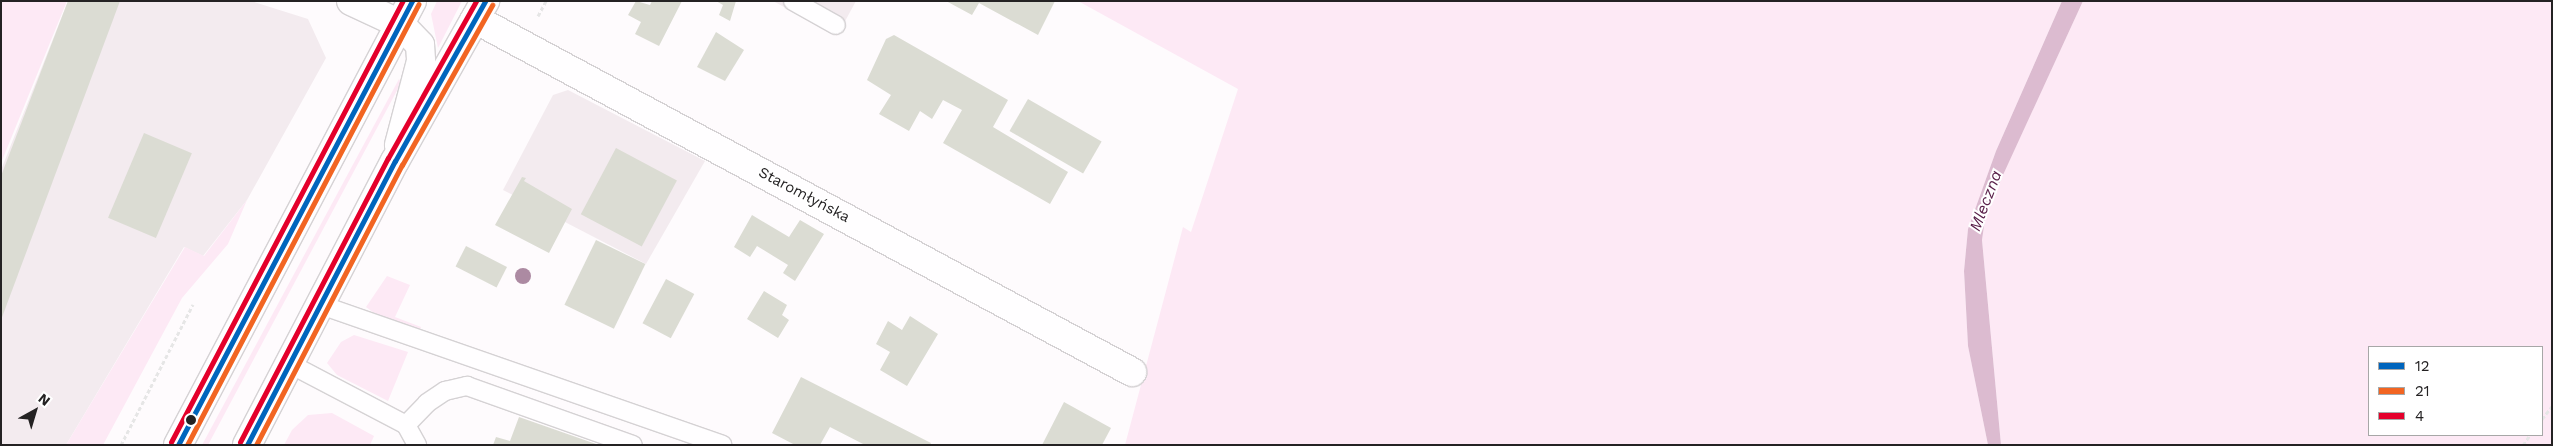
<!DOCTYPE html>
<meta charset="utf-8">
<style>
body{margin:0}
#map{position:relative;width:2553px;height:446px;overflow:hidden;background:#fefbfd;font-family:"Work Sans",sans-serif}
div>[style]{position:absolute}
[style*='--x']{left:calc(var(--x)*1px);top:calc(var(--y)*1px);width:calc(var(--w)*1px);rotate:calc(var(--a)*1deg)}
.built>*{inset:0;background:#f3ebef}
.green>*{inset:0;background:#fde9f5}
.water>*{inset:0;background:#dcbbd0}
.building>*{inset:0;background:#dbdcd3;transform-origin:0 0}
.path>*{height:3px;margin-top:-1.5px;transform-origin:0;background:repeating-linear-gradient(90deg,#e6e6e6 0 4px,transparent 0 6.5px)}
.roads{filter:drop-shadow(1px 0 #d5d2d4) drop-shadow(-1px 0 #d5d2d4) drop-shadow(0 1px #d5d2d4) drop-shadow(0 -1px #d5d2d4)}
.lane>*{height:18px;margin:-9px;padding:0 9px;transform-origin:9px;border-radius:9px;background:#fffeff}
.street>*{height:28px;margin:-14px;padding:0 14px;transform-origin:14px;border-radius:14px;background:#fffeff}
.secondary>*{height:28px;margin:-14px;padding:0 14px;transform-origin:14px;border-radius:14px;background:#fffeff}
.primary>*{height:28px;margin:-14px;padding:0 14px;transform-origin:14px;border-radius:14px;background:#fffeff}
.bus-1>*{height:5px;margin:-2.5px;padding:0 2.5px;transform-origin:2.5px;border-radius:2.5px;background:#0065bd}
.bus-2>*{height:5px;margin:-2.5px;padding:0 2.5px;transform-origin:2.5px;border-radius:2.5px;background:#f26522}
.bus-3>*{height:5px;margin:-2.5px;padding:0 2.5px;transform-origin:2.5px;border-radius:2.5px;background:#e4002b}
.trees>*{width:16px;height:16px;margin:-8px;border-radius:50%;background:#ac8aa2}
.dots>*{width:14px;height:14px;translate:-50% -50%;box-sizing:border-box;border:2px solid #fff;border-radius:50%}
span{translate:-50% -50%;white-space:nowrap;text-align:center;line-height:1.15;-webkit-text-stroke:4px #fff;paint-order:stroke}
.street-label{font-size:15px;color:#242223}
.water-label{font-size:16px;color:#5a214a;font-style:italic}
.frame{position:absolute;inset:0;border:2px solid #242223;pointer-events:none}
.legend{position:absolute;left:2368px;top:346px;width:175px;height:90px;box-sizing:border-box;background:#fff;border:1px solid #a7a7a7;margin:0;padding:6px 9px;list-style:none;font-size:15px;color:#242223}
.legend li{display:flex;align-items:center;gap:10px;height:25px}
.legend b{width:25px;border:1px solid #a7a7a7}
.north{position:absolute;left:10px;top:386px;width:50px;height:50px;-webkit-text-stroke:4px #fff;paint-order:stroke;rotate:39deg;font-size:14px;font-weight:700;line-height:20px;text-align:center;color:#242223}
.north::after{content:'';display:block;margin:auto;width:18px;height:22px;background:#242223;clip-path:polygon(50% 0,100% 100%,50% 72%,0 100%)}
</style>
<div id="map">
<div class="built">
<div style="clip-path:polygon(68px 1px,251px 1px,308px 19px,326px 58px,247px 200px,203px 256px,184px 247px,66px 445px,1px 445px,1px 170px)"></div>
<div style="clip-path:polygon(773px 1px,856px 1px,837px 36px)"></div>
<div style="clip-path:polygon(568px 90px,705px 161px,646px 264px,503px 190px,553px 95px)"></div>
</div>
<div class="green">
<div style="clip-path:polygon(1px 1px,67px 1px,1px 163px)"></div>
<div style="clip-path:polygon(437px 1px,462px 1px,438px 48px,431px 14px)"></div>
<div style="clip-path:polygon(1078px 1px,2062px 1px,1996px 151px,1968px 229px,1964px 271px,1968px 346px,1988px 445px,1125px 445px,1183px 227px,1191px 232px,1238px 89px)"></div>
<div style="clip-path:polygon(evenodd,2083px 1px,2552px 1px,2552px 445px,2001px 445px,1982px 240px,1986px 211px,2083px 1px,2369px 347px,2542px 347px,2542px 435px,2369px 435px,2369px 347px)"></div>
<div style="clip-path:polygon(399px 79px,401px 83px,208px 445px,202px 445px)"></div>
<div style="clip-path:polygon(247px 200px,228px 244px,182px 298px,103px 445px,66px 445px,185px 247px,204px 256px)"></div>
<div style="clip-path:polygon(387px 276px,410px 285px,395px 317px,421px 327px,420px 330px,374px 313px,366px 307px)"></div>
<div style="clip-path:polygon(354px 335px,408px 352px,388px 401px,337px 375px,327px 363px,341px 342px)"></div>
<div style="clip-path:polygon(332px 413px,374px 436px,370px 445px,284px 445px,292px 430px,308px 415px)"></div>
</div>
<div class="water">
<div style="clip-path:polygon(2062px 1px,2083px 1px,1986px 212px,1982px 240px,2001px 445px,1988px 445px,1968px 346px,1964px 271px,1968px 229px,1996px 151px)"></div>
</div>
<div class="building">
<div style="clip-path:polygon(68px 1px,120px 1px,1px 320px,1px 176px)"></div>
<div style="clip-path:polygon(636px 1px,650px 5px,652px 1px,682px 1px,659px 46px,635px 34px,641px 22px,628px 15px)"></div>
<div style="clip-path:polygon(716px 1px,736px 1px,730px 21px,719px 15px,723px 5px)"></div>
<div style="clip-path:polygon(946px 1px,1055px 1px,1038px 35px,979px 3px,972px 15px)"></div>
<div style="clip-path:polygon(716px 32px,744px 50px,725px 81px,697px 67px)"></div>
<div style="clip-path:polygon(894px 35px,1008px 100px,993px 127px,1068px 172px,1050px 204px,943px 143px,962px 110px,943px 100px,932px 119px,920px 111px,909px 131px,879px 114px,891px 95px,867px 80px,886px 39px)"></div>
<div style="left:1028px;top:99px;width:85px;height:37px;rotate:30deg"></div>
<div style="left:144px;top:133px;width:52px;height:92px;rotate:23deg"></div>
<div style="left:616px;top:148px;width:69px;height:75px;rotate:28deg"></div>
<div style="clip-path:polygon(522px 177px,526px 178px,524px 181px,572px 209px,549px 253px,495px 225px)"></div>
<div style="clip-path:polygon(752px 215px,789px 237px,800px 220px,824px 234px,795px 281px,783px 273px,788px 265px,757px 246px,750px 257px,734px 247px)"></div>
<div style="left:596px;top:240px;width:55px;height:72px;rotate:26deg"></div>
<div style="left:466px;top:246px;width:46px;height:23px;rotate:27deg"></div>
<div style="left:666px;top:279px;width:32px;height:50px;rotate:28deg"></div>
<div style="clip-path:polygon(764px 291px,787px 305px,782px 315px,789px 320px,778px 338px,747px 319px)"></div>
<div style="clip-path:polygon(910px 316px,938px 334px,907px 386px,880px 370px,890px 352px,876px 344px,888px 321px,902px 330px)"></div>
<div style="clip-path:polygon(801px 377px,931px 443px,930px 445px,865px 445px,830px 427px,820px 445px,795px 445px,772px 433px)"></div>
<div style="clip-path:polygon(1064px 402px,1111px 428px,1102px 445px,1042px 445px)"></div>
<div style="clip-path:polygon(519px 417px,596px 444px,596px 445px,493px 445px,496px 437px,510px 441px)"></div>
</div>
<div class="path">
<div style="--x:538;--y:16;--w:17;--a:-62"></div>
<div style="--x:2542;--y:419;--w:16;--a:-52"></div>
<div style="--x:121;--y:445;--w:158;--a:-62.9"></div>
<div style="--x:2523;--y:445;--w:12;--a:-55"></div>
</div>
<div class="roads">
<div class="lane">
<div style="--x:793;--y:1;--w:49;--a:29.2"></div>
<div style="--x:321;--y:305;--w:425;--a:19.2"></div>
<div style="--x:290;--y:364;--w:131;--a:27.7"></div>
<div style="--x:406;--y:425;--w:23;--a:61"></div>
<div style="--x:406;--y:425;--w:30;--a:-46"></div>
<div style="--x:427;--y:403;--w:22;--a:-34"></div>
<div style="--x:445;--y:391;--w:23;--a:-13"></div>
<div style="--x:467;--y:386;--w:176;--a:19.6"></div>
</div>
<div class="street">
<div style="--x:475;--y:19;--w:746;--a:28.25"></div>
</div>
<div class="secondary">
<div style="--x:351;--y:1;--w:54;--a:25.1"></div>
<div style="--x:400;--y:24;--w:29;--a:46"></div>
<div style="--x:420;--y:45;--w:16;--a:86"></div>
<div style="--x:421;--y:61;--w:87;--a:104.7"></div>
</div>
<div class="primary">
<div style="--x:178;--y:445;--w:502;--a:-62.21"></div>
<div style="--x:247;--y:445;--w:320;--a:-62.5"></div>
<div style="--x:395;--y:161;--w:184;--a:-60.6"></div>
</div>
</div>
<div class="bus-1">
<div style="--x:178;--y:445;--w:502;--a:-62.21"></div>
<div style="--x:247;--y:445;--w:320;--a:-62.5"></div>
<div style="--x:395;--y:161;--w:184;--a:-60.6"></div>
</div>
<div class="bus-2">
<div style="--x:187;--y:445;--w:498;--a:-62.3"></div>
<div style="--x:256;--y:445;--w:316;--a:-62.5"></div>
<div style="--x:402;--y:165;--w:184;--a:-60.6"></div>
</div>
<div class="bus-3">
<div style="--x:171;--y:442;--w:498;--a:-62.3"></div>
<div style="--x:240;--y:442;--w:320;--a:-62.5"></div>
<div style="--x:388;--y:158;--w:180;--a:-60.7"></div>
</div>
<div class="trees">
<div style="left:523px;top:276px"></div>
</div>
<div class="dots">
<div style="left:191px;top:420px;background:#242223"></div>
</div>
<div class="street-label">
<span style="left:804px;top:195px;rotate:28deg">Staromłyńska</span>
</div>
<div class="water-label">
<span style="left:1986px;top:201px;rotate:-69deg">Mleczna</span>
</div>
<div class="frame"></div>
<ul class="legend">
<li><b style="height:6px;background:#0065bd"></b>12</li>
<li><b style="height:6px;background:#f26522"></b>21</li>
<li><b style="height:6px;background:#e4002b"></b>4</li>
</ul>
<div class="north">N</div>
</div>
